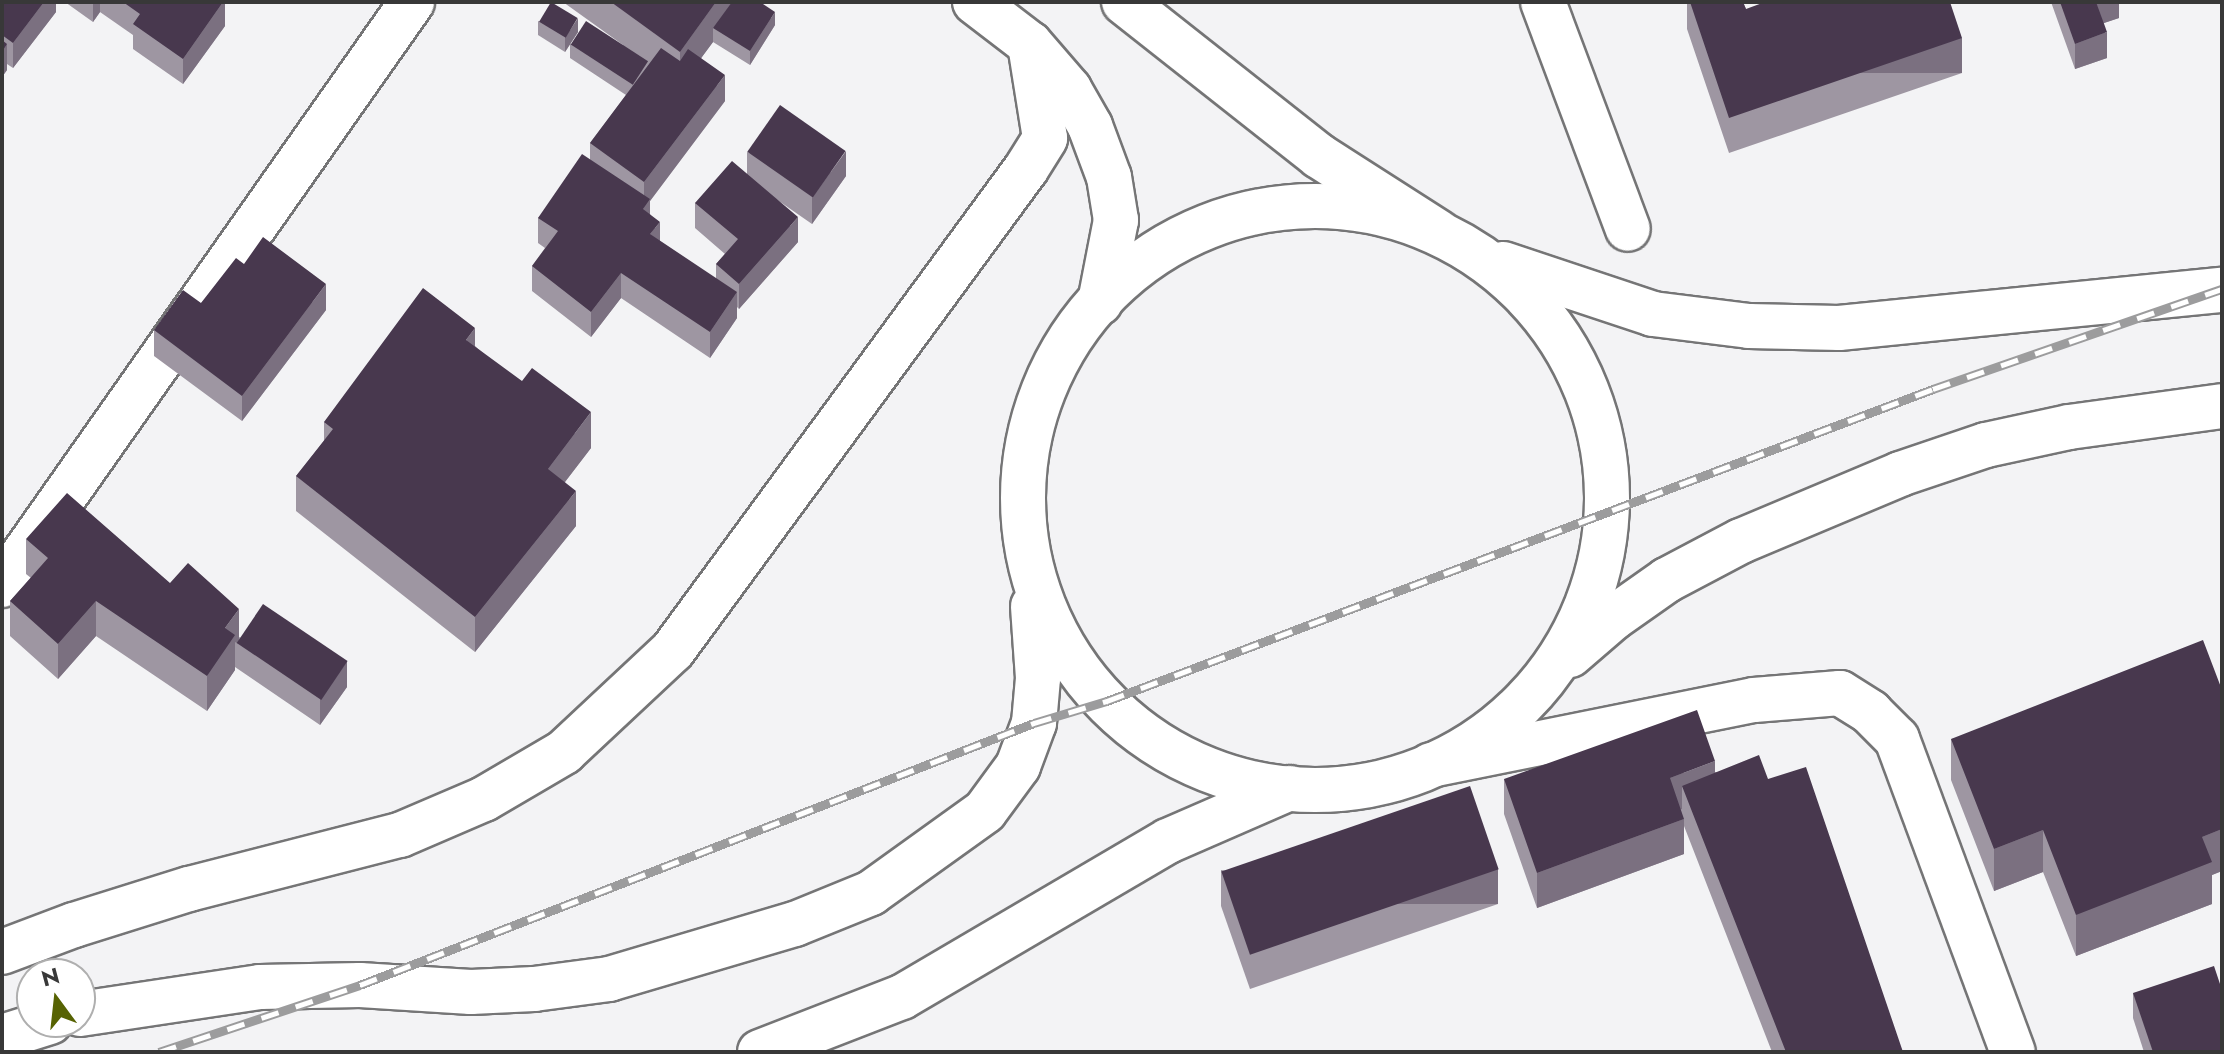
<!DOCTYPE html>
<style>
body{margin:0}
#map{position:relative;width:2224px;height:1054px;overflow:hidden;background:#f3f3f5;font-family:Jost,sans-serif}
div>[style]{position:absolute}
[style*='--x']{left:calc(var(--x)*1px);top:calc(var(--y)*1px);width:calc(var(--w)*1px);rotate:calc(var(--a)*1deg)}
.roads{filter:drop-shadow(2px 0 #757576) drop-shadow(-2px 0 #757576) drop-shadow(0 2px #757576) drop-shadow(0 -2px #757576)}
.minor>*{height:44px;margin:-22px;padding:0 22px;transform-origin:22px;border-radius:22px;background:#fff}
.major>*{height:44px;margin:-22px;padding:0 22px;transform-origin:22px;border-radius:22px;background:#fff}
.highway>*{height:44px;margin:-22px;padding:0 22px;transform-origin:22px;border-radius:22px;background:#fff}
.highway>.ring{margin:-22px;padding:0;box-sizing:content-box;background:none;border:44px solid #fff;border-radius:50%}
.rail>*{height:9px;margin-top:-4.5px;transform-origin:0;background:repeating-linear-gradient(90deg,#fff 0 18px,#9c9c9d 0 36px);box-sizing:border-box;border-block:2px solid #9c9c9d}
.wall>*{inset:0;background:#9e96a2}
.shaded-wall>*{inset:0;background:#7b7080;transform-origin:0 0}
.building>*{inset:0;background:#48384e;transform-origin:0 0}
span{translate:-50% -50%;white-space:nowrap;text-align:center;line-height:1.15;-webkit-text-stroke:8px #fff;paint-order:stroke}
.frame{position:absolute;inset:0;border:4px solid #383838;pointer-events:none}
.north{position:absolute;left:16px;top:958px;width:80px;height:80px;box-sizing:border-box;background:#fff;border:2px solid #afafaf;border-radius:50%;rotate:345deg;font-size:22px;font-weight:700;line-height:32px;text-align:center;color:#383838}
.north::after{content:'';display:block;margin:auto;width:28px;height:36px;background:#576303;clip-path:polygon(50% 0,100% 100%,50% 72%,0 100%)}
</style>
<div id="map">
<div class="roads">
<div class="minor">
<div style="--x:1543;--y:2;--w:242;--a:69.5"></div>
<div style="--x:2;--y:585;--w:713;--a:-54.88"></div>
<div style="--x:1431;--y:765;--w:329;--a:-11.4"></div>
<div style="--x:1754;--y:700;--w:86;--a:-4.7"></div>
<div style="--x:1840;--y:693;--w:36;--a:32"></div>
<div style="--x:1870;--y:712;--w:38;--a:45"></div>
<div style="--x:1897;--y:739;--w:334;--a:69.7"></div>
<div style="--x:2;--y:952;--w:77;--a:-20.6"></div>
<div style="--x:74;--y:925;--w:121;--a:-17.4"></div>
<div style="--x:189;--y:889;--w:218;--a:-14.4"></div>
<div style="--x:400;--y:835;--w:91;--a:-23.2"></div>
<div style="--x:484;--y:799;--w:93;--a:-30.4"></div>
<div style="--x:564;--y:752;--w:149;--a:-43.1"></div>
<div style="--x:673;--y:650;--w:597;--a:-53.73"></div>
<div style="--x:1026;--y:169;--w:36;--a:-58"></div>
<div style="--x:1045;--y:138;--w:95;--a:-99.1"></div>
</div>
<div class="major">
<div style="--x:975;--y:2;--w:69;--a:37.4"></div>
<div style="--x:1030;--y:44;--w:60;--a:49.1"></div>
<div style="--x:1069;--y:89;--w:43;--a:60.4"></div>
<div style="--x:1090;--y:126;--w:54;--a:69.6"></div>
<div style="--x:1109;--y:177;--w:44;--a:80.8"></div>
<div style="--x:1116;--y:220;--w:84;--a:101"></div>
<div style="--x:1124;--y:2;--w:248;--a:38.3"></div>
<div style="--x:1319;--y:156;--w:141;--a:32.6"></div>
</div>
<div class="highway">
<div class="ring" style="left:1023px;top:206px;width:540px;height:540px"></div>
<div style="--x:1503;--y:264;--w:158;--a:18.4"></div>
<div style="--x:1653;--y:314;--w:97;--a:7.1"></div>
<div style="--x:1749;--y:326;--w:90;--a:1.3"></div>
<div style="--x:1839;--y:328;--w:385;--a:-5.7"></div>
<div style="--x:1570;--y:655;--w:57;--a:-40.7"></div>
<div style="--x:1613;--y:618;--w:66;--a:-35.1"></div>
<div style="--x:1667;--y:580;--w:84;--a:-27.8"></div>
<div style="--x:1741;--y:541;--w:173;--a:-22.8"></div>
<div style="--x:1900;--y:474;--w:91;--a:-18.6"></div>
<div style="--x:1986;--y:445;--w:85;--a:-12.2"></div>
<div style="--x:2069;--y:427;--w:154;--a:-7.8"></div>
<div style="--x:80;--y:1014;--w:182;--a:-8.5"></div>
<div style="--x:260;--y:987;--w:100;--a:-1.1"></div>
<div style="--x:360;--y:985;--w:111;--a:3.6"></div>
<div style="--x:471;--y:992;--w:63;--a:-2.7"></div>
<div style="--x:534;--y:989;--w:76;--a:-7.6"></div>
<div style="--x:609;--y:979;--w:194;--a:-16.5"></div>
<div style="--x:795;--y:924;--w:82;--a:-22.2"></div>
<div style="--x:871;--y:893;--w:140;--a:-35.7"></div>
<div style="--x:985;--y:811;--w:56;--a:-53.7"></div>
<div style="--x:1018;--y:766;--w:46;--a:-69.6"></div>
<div style="--x:1034;--y:723;--w:45;--a:-84.9"></div>
<div style="--x:1038;--y:678;--w:72;--a:-94"></div>
<div style="--x:2;--y:1037;--w:50;--a:-17.4"></div>
<div style="--x:760;--y:1052;--w:152;--a:-21.2"></div>
<div style="--x:902;--y:997;--w:308;--a:-30.4"></div>
<div style="--x:1168;--y:841;--w:133;--a:-23.5"></div>
</div>
</div>
<div class="rail">
<div style="--x:159;--y:1052;--w:212;--a:-18.4"></div>
<div style="--x:360;--y:985;--w:723;--a:-21.24"></div>
<div style="--x:1034;--y:723;--w:76;--a:-16.8"></div>
<div style="--x:1107;--y:701;--w:883;--a:-20.69"></div>
<div style="--x:1933;--y:389;--w:306;--a:-19.1"></div>
</div>
<div class="wall">
<div style="clip-path:polygon(2px 2px,56px 2px,56px 12px,13px 68px,7px 64px,7px 70px,2px 77px)"></div>
<div style="clip-path:polygon(65px 2px,225px 2px,225px 26px,183px 84px,133px 49px,133px 35px,100px 12px,93px 22px)"></div>
<div style="clip-path:polygon(563px 2px,760px 2px,775px 25px,750px 65px,713px 42px,701px 58px,725px 101px,650px 201px,650px 214px,660px 241px,716px 279px,716px 264px,725px 254px,695px 228px,695px 203px,747px 174px,747px 152px,846px 176px,812px 224px,776px 199px,798px 242px,739px 309px,737px 307px,737px 318px,710px 358px,621px 298px,591px 337px,532px 291px,532px 266px,545px 248px,538px 243px,538px 218px,590px 160px,590px 143px,626px 95px,570px 58px,570px 44px,623px 45px)"></div>
<div style="clip-path:polygon(1687px 2px,1743px 2px,1746px 9px,1962px 73px,1729px 153px,1687px 29px)"></div>
<div style="clip-path:polygon(2051px 2px,2119px 2px,2119px 18px,2104px 23px,2107px 58px,2075px 69px)"></div>
<div style="clip-path:polygon(538px 21px,578px 32px,565px 52px,538px 35px)"></div>
<div style="clip-path:polygon(244px 264px,326px 310px,242px 421px,154px 356px,154px 330px,201px 303px)"></div>
<div style="clip-path:polygon(475px 346px,591px 448px,565px 482px,576px 526px,475px 652px,296px 511px,296px 476px,324px 441px,324px 422px)"></div>
<div style="clip-path:polygon(26px 539px,239px 637px,347px 687px,320px 725px,235px 667px,235px 649px,235px 670px,207px 711px,96px 636px,58px 679px,10px 636px,10px 601px,31px 578px,26px 574px)"></div>
<div style="clip-path:polygon(2222px 690px,2222px 871px,2212px 875px,2212px 904px,2076px 956px,2043px 872px,1994px 891px,1951px 780px,1951px 739px)"></div>
<div style="clip-path:polygon(1715px 772px,1768px 779px,1903px 1052px,1772px 1052px,1684px 826px,1684px 854px,1537px 908px,1504px 814px,1504px 779px)"></div>
<div style="clip-path:polygon(1221px 870px,1498px 904px,1250px 989px,1221px 906px)"></div>
<div style="clip-path:polygon(2133px 993px,2222px 1052px,2144px 1052px,2133px 1018px)"></div>
</div>
<div class="shaded-wall">
<div style="clip-path:polygon(44px 2px,56px 2px,56px 12px,13px 68px,13px 43px)"></div>
<div style="clip-path:polygon(93px 2px,100px 2px,100px 12px,93px 22px)"></div>
<div style="clip-path:polygon(223px 2px,225px 2px,225px 26px,183px 84px,183px 59px)"></div>
<div style="clip-path:polygon(716px 2px,742px 2px,713px 28px,713px 42px,680px 87px,680px 52px)"></div>
<div style="clip-path:polygon(2095px 2px,2119px 2px,2119px 18px,2095px 26px)"></div>
<div style="clip-path:polygon(775px 12px,775px 25px,750px 65px,750px 51px)"></div>
<div style="clip-path:polygon(578px 18px,578px 32px,565px 52px,565px 38px)"></div>
<div style="clip-path:polygon(2107px 32px,2107px 58px,2075px 69px,2075px 44px)"></div>
<div style="left:1962px;top:38px;width:35px;height:246px;rotate:90deg"></div>
<div style="clip-path:polygon(7px 44px,7px 70px,2px 77px,2px 52px)"></div>
<div style="clip-path:polygon(725px 75px,725px 101px,650px 201px,650px 225px,643px 209px,644px 207px,644px 182px)"></div>
<div style="clip-path:polygon(846px 151px,846px 176px,812px 224px,812px 198px)"></div>
<div style="clip-path:polygon(798px 217px,798px 242px,739px 309px,739px 284px)"></div>
<div style="clip-path:polygon(660px 222px,660px 247px,650px 234px)"></div>
<div style="clip-path:polygon(621px 273px,621px 298px,591px 337px,591px 312px)"></div>
<div style="clip-path:polygon(326px 284px,326px 310px,242px 421px,242px 396px)"></div>
<div style="clip-path:polygon(737px 292px,737px 318px,710px 358px,710px 332px)"></div>
<div style="clip-path:polygon(475px 328px,475px 363px,466px 340px)"></div>
<div style="clip-path:polygon(591px 412px,591px 448px,548px 504px,548px 469px)"></div>
<div style="clip-path:polygon(576px 491px,576px 526px,475px 652px,475px 617px)"></div>
<div style="clip-path:polygon(96px 601px,96px 636px,58px 679px,58px 644px)"></div>
<div style="clip-path:polygon(239px 609px,239px 644px,235px 642px,235px 670px,207px 711px,207px 676px,225px 628px)"></div>
<div style="clip-path:polygon(347px 661px,347px 687px,320px 725px,320px 699px)"></div>
<div style="clip-path:polygon(1715px 761px,1715px 796px,1682px 786px,1682px 809px,1670px 813px,1670px 778px)"></div>
<div style="clip-path:polygon(1684px 819px,1684px 854px,1537px 908px,1537px 873px)"></div>
<div style="clip-path:polygon(2222px 829px,2222px 871px,2212px 875px,2212px 904px,2076px 956px,2076px 915px,2202px 837px)"></div>
<div style="clip-path:polygon(2043px 830px,2043px 872px,1994px 891px,1994px 849px)"></div>
<div style="left:1498px;top:869px;width:35px;height:262px;rotate:90deg"></div>
</div>
<div class="building">
<div style="clip-path:polygon(2px 2px,44px 2px,13px 43px,2px 35px)"></div>
<div style="clip-path:polygon(123px 2px,223px 2px,183px 59px,133px 24px,140px 14px)"></div>
<div style="left:551px;top:2px;width:31px;height:23px;rotate:31deg"></div>
<div style="clip-path:polygon(611px 2px,716px 2px,680px 52px)"></div>
<div style="clip-path:polygon(732px 2px,760px 2px,775px 12px,750px 51px,713px 28px)"></div>
<div style="clip-path:polygon(1690px 2px,1743px 2px,1746px 9px,1765px 2px,1950px 2px,1962px 38px,1729px 118px)"></div>
<div style="clip-path:polygon(2060px 2px,2096px 2px,2107px 32px,2075px 44px)"></div>
<div style="left:586px;top:21px;width:74px;height:28px;rotate:33deg"></div>
<div style="clip-path:polygon(2px 40px,7px 44px,2px 52px)"></div>
<div style="clip-path:polygon(661px 48px,680px 61px,688px 49px,725px 75px,644px 182px,590px 143px)"></div>
<div style="left:780px;top:105px;width:80px;height:57px;rotate:35deg"></div>
<div style="clip-path:polygon(582px 154px,650px 199px,643px 209px,660px 222px,650px 234px,737px 292px,710px 332px,621px 273px,591px 312px,532px 266px,558px 231px,538px 218px)"></div>
<div style="clip-path:polygon(732px 161px,798px 217px,739px 284px,716px 264px,738px 239px,695px 203px)"></div>
<div style="clip-path:polygon(263px 237px,326px 284px,242px 396px,154px 330px,183px 290px,201px 303px,236px 258px,244px 264px)"></div>
<div style="clip-path:polygon(423px 288px,475px 328px,466px 340px,522px 381px,532px 368px,591px 412px,548px 469px,576px 491px,475px 617px,296px 476px,333px 429px,324px 422px)"></div>
<div style="clip-path:polygon(67px 493px,170px 583px,188px 563px,239px 609px,225px 628px,235px 635px,207px 676px,96px 601px,58px 644px,10px 601px,48px 558px,26px 539px)"></div>
<div style="left:263px;top:604px;width:102px;height:47px;rotate:34deg"></div>
<div style="clip-path:polygon(2203px 640px,2222px 690px,2222px 829px,2202px 837px,2212px 862px,2076px 915px,2043px 830px,1994px 849px,1951px 739px)"></div>
<div style="clip-path:polygon(1697px 710px,1715px 761px,1670px 778px,1684px 819px,1537px 873px,1504px 779px)"></div>
<div style="clip-path:polygon(1759px 755px,1768px 779px,1806px 767px,1903px 1052px,1786px 1052px,1682px 786px)"></div>
<div style="left:1470px;top:786px;width:88px;height:263px;rotate:71deg"></div>
<div style="clip-path:polygon(2214px 966px,2222px 990px,2222px 1052px,2153px 1052px,2133px 993px)"></div>
</div>
<div class="frame"></div>
<div class="north">N</div>
</div>
